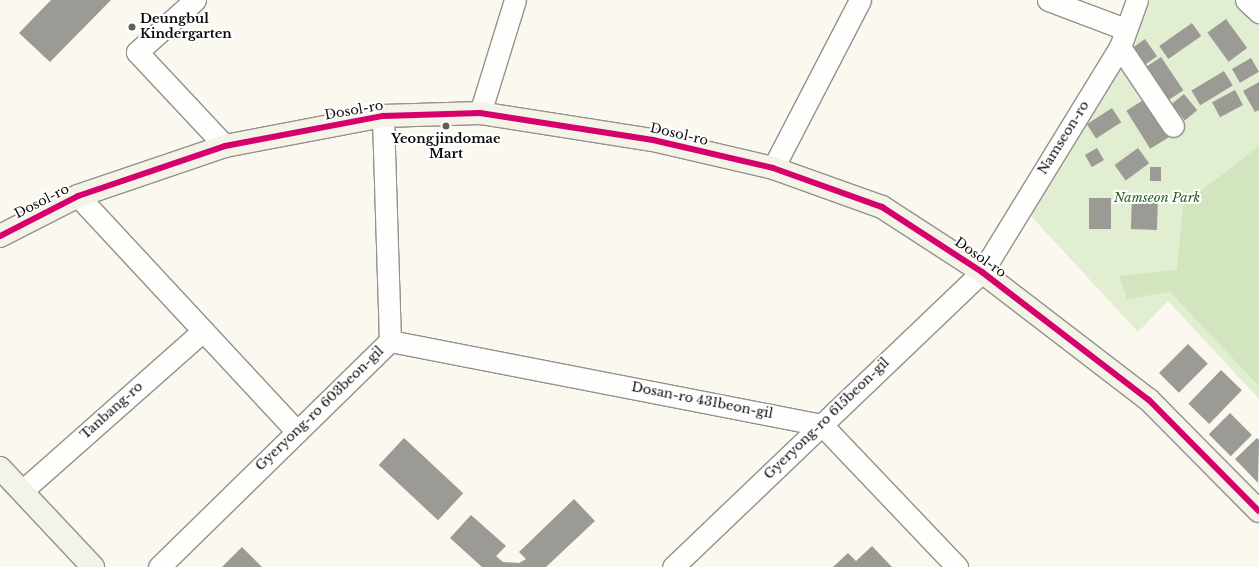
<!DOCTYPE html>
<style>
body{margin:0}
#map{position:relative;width:1259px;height:567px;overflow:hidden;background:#faf8ef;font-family:"Libre Baskerville",serif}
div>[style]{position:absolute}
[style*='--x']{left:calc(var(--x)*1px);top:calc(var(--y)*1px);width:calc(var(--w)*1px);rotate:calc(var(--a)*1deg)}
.green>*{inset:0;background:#e1eed1}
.forest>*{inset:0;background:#d2e5bf}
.building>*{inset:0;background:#9c9a95;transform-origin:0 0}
.roads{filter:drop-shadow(1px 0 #93928e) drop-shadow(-1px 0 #93928e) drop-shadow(0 1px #93928e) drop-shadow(0 -1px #93928e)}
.street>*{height:21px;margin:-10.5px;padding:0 10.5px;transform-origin:10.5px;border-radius:10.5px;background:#fefefd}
.secondary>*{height:22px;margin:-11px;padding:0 11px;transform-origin:11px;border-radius:11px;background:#f4f3e8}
.cycleway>*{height:6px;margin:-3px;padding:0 3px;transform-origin:3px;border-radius:3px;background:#d6006c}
.dots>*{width:11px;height:11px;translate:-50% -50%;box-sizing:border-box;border:2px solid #fff;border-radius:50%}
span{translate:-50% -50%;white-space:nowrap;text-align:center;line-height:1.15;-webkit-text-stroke:4px #fff;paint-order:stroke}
.poi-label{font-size:13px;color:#0c0c0c;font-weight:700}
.left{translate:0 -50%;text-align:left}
.street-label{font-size:13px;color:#0c0c0c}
.park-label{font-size:13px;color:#2b5f21;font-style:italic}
</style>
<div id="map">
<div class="green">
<div style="clip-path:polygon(1146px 0,1259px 0,1259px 399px,1168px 301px,1138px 332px,1030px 215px,1134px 34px)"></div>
</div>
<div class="forest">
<div style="clip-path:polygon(1259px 146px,1259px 386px,1170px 292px,1127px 299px,1119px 276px,1177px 270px,1183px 205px)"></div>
</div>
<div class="building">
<div style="clip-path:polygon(51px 0,111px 0,50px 62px,19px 33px)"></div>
<div style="left:1226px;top:19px;width:36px;height:23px;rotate:54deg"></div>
<div style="left:1192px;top:23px;width:16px;height:40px;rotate:55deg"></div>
<div style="left:1145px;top:39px;width:21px;height:16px;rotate:55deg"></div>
<div style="left:1161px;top:57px;width:40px;height:19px;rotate:56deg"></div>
<div style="left:1251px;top:58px;width:16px;height:22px;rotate:60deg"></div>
<div style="left:1224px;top:71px;width:17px;height:38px;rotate:59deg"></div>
<div style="clip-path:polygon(1259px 82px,1259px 110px,1255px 112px,1243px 91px)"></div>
<div style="left:1235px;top:90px;width:17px;height:26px;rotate:62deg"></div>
<div style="left:1184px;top:94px;width:21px;height:16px;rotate:51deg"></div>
<div style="left:1145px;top:99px;width:45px;height:22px;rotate:58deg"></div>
<div style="left:1112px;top:108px;width:17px;height:30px;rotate:57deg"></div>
<div style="left:1097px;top:148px;width:14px;height:14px;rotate:60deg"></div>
<div style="left:1138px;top:148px;width:19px;height:29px;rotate:54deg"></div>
<div style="left:1150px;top:167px;width:11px;height:14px"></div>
<div style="left:1132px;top:197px;width:26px;height:32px;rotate:2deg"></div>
<div style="left:1089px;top:198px;width:22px;height:31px"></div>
<div style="left:1188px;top:344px;width:28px;height:41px;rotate:45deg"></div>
<div style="left:1221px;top:370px;width:29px;height:47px;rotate:44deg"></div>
<div style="left:1230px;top:413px;width:31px;height:30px;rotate:45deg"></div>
<div style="left:404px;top:438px;width:81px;height:37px;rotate:43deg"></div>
<div style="clip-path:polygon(1257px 438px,1259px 440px,1258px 483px,1235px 459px)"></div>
<div style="clip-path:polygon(574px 499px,595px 521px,546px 567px,482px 567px,450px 538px,471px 515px,506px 546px,496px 556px,503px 562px,519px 563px,526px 559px,519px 552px)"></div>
<div style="clip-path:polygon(872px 546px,892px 567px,833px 567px,848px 553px,856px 561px)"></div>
<div style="clip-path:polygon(242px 547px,262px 567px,222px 567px)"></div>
</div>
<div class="roads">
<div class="street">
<div style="--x:195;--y:0;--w:78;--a:138.1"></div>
<div style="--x:137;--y:52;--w:129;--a:46.9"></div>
<div style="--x:1048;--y:0;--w:82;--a:20.6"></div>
<div style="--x:1246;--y:0;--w:18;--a:43"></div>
<div style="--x:1120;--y:47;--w:95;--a:56.1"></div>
<div style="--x:480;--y:113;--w:118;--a:-72.8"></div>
<div style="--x:773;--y:168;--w:189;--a:-62.6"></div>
<div style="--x:78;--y:196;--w:322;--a:47.1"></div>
<div style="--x:390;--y:341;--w:440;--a:11"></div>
<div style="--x:822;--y:425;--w:196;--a:46.4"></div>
<div style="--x:22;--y:491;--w:242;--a:-41.5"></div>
<div style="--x:159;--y:567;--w:323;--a:-44.4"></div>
<div style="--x:390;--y:341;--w:225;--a:-91.8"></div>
<div style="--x:673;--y:567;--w:427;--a:-43.7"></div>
<div style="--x:982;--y:272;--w:264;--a:-58.5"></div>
<div style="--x:1120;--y:47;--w:50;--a:-70.1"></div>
</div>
<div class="secondary">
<div style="--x:0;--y:236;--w:88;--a:-27.1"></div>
<div style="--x:78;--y:196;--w:155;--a:-18.8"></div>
<div style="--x:225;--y:146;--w:161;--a:-10.8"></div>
<div style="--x:383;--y:116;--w:97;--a:-1.8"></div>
<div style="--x:480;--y:113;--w:175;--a:8.9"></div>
<div style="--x:653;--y:140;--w:123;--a:13.1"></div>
<div style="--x:773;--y:168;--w:116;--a:19.7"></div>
<div style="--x:882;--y:207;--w:119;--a:33"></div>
<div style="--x:982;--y:272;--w:210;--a:37.5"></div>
<div style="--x:1149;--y:400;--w:156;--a:45.3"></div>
<div style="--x:0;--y:468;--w:136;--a:46.8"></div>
</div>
</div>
<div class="cycleway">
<div style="--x:0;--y:236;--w:88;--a:-27.1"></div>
<div style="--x:78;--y:196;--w:155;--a:-18.8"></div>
<div style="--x:225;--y:146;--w:161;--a:-10.8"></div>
<div style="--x:383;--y:116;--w:97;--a:-1.8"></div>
<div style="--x:480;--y:113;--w:175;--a:8.9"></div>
<div style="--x:653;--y:140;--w:123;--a:13.1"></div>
<div style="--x:773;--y:168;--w:116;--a:19.7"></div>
<div style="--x:882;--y:207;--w:119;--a:33"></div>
<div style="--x:982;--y:272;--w:210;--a:37.5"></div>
<div style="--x:1149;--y:400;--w:156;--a:45.3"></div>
</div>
<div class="dots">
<div style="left:132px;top:27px;background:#5f5f5b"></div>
<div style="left:446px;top:126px;background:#5f5f5b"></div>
</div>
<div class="poi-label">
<span class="left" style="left:140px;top:27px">Deungbul<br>Kindergarten</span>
<span style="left:446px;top:147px">Yeongjindomae<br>Mart</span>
</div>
<div class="street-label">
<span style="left:354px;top:111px;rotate:-10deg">Dosol-ro</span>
<span style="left:679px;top:135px;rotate:13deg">Dosol-ro</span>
<span style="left:1064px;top:138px;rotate:-58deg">Namseon-ro</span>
<span style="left:42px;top:202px;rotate:-27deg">Dosol-ro</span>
<span style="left:980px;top:258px;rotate:35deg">Dosol-ro</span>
<span style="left:702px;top:401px;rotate:11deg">Dosan-ro 431beon-gil</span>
<span style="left:320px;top:409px;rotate:-44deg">Gyeryong-ro 603beon-gil</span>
<span style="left:112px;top:411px;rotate:-42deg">Tanbang-ro</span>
<span style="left:827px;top:419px;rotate:-44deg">Gyeryong-ro 615beon-gil</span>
</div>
<div class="park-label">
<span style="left:1157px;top:198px">Namseon Park</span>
</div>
</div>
